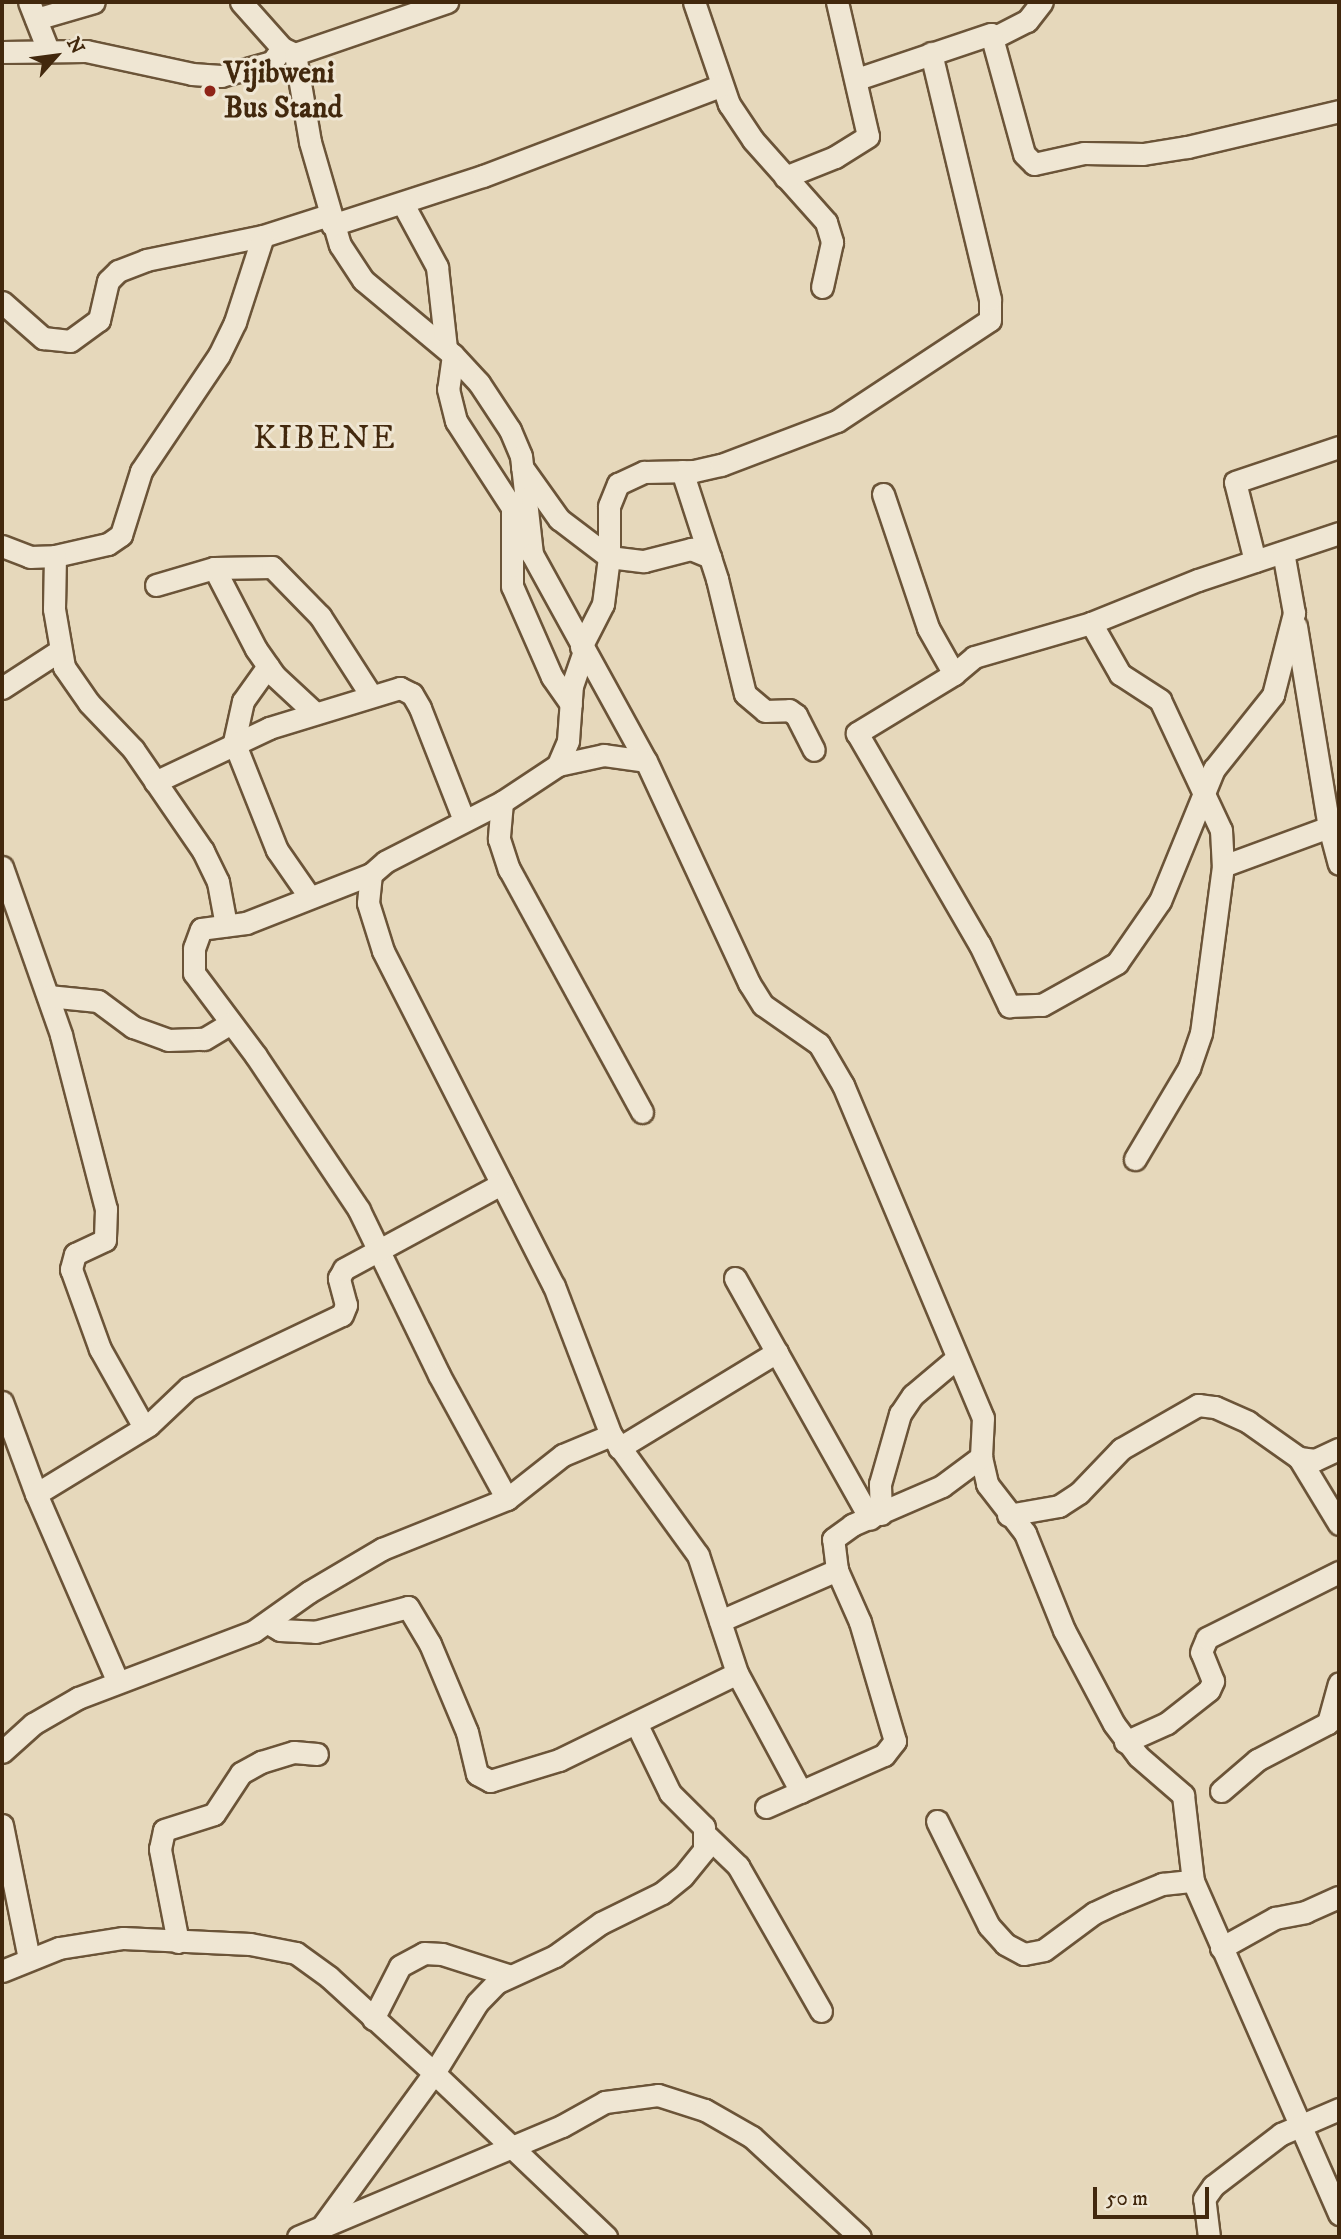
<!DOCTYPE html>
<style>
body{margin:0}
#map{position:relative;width:1341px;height:2239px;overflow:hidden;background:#e6d8bb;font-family:"IM FELL DW Pica",serif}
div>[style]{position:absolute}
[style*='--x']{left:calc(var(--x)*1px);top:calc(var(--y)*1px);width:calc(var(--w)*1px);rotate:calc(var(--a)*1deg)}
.roads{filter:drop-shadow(2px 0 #6b5438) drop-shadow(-2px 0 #6b5438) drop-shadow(0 2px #6b5438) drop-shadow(0 -2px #6b5438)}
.minor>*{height:21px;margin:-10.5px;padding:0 10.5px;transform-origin:10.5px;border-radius:10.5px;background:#efe6d3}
.dots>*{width:19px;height:19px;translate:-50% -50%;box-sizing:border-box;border:4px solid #efe6d3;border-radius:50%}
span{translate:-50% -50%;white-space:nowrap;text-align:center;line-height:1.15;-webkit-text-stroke:6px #efe6d3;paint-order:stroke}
.poi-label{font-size:30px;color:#42280d;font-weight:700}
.left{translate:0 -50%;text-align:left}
.quarter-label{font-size:33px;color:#42280d;letter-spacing:2px}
.frame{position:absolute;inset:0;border:4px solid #42280d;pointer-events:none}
.north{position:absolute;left:21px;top:21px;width:70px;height:70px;-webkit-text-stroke:5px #efe6d3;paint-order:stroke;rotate:62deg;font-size:19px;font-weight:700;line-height:28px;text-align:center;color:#42280d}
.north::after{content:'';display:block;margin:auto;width:24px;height:32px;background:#42280d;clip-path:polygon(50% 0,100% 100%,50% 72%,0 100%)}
.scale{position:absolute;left:1093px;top:2187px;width:116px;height:32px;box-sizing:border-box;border:4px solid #42280d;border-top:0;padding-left:9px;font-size:21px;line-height:24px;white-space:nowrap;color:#42280d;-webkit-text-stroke:5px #efe6d3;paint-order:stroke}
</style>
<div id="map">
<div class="roads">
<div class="minor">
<div style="--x:29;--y:2;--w:52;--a:68.4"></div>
<div style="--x:241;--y:2;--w:62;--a:48.3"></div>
<div style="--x:282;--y:48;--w:14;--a:25"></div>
<div style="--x:295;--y:54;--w:161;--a:-18.9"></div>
<div style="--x:694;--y:2;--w:108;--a:71.1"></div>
<div style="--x:729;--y:104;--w:43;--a:56.3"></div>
<div style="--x:753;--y:140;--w:110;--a:48.3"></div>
<div style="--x:826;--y:222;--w:21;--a:73"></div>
<div style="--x:832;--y:242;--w:46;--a:102.5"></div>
<div style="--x:36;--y:19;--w:60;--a:-16.3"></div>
<div style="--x:995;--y:37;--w:36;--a:-27"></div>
<div style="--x:1027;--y:21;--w:24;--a:-52"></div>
<div style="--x:2;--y:52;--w:84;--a:-0.7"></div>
<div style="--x:86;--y:51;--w:108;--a:12.2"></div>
<div style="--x:192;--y:74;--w:29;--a:4"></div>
<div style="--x:221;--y:76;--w:53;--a:-15.4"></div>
<div style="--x:272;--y:62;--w:17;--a:-54"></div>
<div style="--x:295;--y:54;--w:89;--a:80.3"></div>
<div style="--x:310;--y:142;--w:107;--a:73.8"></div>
<div style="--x:340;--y:245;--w:42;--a:56.7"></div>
<div style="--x:363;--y:280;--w:117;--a:39.8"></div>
<div style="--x:453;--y:355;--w:38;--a:47"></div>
<div style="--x:479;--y:383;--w:56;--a:56.6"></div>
<div style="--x:510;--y:430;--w:28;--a:67"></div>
<div style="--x:521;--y:456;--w:99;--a:83.6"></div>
<div style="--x:532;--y:554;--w:236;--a:61.2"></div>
<div style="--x:646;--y:761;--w:245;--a:65.1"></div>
<div style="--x:749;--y:983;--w:26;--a:58"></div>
<div style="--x:763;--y:1005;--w:68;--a:34.9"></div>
<div style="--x:819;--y:1044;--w:48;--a:59.7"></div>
<div style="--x:843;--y:1085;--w:361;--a:67.2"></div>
<div style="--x:983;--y:1418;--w:39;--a:93"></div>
<div style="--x:981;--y:1457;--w:28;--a:77"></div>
<div style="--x:987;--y:1484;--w:62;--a:52.2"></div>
<div style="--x:1025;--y:1533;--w:105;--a:68.1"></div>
<div style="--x:1064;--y:1630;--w:106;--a:62"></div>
<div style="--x:1114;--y:1724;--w:40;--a:53"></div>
<div style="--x:1138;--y:1756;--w:60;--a:40.9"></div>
<div style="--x:1183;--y:1795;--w:87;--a:83.4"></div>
<div style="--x:1193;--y:1881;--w:364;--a:66.3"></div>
<div style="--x:857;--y:79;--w:141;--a:-18.6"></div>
<div style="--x:991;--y:34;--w:124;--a:74.6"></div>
<div style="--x:1024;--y:154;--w:14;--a:45"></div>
<div style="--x:1034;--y:164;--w:51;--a:-12.4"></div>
<div style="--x:1084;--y:153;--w:59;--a:1"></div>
<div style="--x:1143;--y:154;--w:45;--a:-9"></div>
<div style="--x:1187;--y:147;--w:156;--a:-13.3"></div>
<div style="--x:785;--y:177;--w:54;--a:-21.8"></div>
<div style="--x:835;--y:157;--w:39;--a:-32"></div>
<div style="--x:868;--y:136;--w:138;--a:-103"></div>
<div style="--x:403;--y:204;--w:72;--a:61.6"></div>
<div style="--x:437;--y:267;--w:82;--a:83.7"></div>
<div style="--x:332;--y:225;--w:159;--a:-18"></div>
<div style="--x:483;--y:176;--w:254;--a:-20.8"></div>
<div style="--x:2;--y:302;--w:55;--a:41.3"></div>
<div style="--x:43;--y:338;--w:27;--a:6"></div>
<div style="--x:70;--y:341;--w:36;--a:-36"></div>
<div style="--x:99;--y:320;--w:40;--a:-77"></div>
<div style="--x:108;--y:281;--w:14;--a:-45"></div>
<div style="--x:118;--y:271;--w:30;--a:-21"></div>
<div style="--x:146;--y:260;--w:119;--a:-11.6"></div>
<div style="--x:263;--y:236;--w:69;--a:-17.7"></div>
<div style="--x:453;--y:355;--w:34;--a:98"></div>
<div style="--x:448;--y:389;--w:33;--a:76"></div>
<div style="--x:456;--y:421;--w:101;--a:57.1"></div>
<div style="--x:522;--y:467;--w:64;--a:54.6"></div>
<div style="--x:559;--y:519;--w:63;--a:37.2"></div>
<div style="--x:609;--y:557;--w:35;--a:7"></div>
<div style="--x:644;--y:561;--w:49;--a:-14.3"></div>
<div style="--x:691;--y:549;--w:21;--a:23"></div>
<div style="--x:682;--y:471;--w:114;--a:72"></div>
<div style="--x:717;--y:579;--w:118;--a:76.3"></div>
<div style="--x:745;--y:694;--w:26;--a:40"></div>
<div style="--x:765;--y:711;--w:24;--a:-2"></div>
<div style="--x:789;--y:710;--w:9;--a:36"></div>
<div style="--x:796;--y:715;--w:39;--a:63"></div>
<div style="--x:883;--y:494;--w:141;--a:71.4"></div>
<div style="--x:928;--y:628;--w:53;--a:60.5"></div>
<div style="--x:954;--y:674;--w:26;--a:-40"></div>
<div style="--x:974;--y:657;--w:122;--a:-16.2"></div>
<div style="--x:1091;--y:623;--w:115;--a:-21.9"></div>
<div style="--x:1198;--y:580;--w:149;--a:-18.4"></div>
<div style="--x:512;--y:503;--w:83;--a:90"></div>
<div style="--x:512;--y:586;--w:99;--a:66.3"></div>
<div style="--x:552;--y:677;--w:33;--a:55"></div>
<div style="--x:2;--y:546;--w:30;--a:21"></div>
<div style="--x:30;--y:557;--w:25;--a:-2"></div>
<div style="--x:55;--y:556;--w:54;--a:-12.8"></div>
<div style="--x:108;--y:544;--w:16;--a:-35"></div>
<div style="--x:121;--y:535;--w:67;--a:-72.6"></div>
<div style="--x:141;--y:471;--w:140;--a:-56.1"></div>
<div style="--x:219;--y:355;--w:37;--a:-64"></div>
<div style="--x:235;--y:322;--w:90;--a:-72"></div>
<div style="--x:55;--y:556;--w:53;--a:91.1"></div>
<div style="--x:54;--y:609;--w:59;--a:80.2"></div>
<div style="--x:64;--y:667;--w:44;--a:55.2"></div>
<div style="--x:89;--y:703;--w:64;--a:46.3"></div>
<div style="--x:133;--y:749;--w:124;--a:55.5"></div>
<div style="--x:203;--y:851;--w:34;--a:64"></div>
<div style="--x:218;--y:882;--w:44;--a:79.5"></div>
<div style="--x:1255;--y:561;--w:81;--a:-104.2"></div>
<div style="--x:1235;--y:482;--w:110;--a:-18.6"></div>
<div style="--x:214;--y:568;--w:91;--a:62.6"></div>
<div style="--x:256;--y:649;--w:33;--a:55"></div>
<div style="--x:275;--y:676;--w:54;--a:42.8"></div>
<div style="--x:156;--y:585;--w:60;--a:-16.3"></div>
<div style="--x:214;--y:568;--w:58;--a:-1"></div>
<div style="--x:272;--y:567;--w:69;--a:45.6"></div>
<div style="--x:320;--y:616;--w:93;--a:57.3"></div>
<div style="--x:1091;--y:623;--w:59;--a:60.4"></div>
<div style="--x:1120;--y:674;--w:48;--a:33"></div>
<div style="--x:1160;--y:700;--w:144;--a:64.9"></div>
<div style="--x:1221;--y:830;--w:36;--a:87"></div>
<div style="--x:1223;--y:866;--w:168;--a:97.5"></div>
<div style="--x:1201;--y:1033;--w:37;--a:109"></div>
<div style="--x:1189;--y:1068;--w:106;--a:120.7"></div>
<div style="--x:1296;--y:626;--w:204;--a:80.7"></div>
<div style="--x:581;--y:647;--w:48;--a:-62.9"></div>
<div style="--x:603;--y:604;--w:47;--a:-82.7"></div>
<div style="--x:609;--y:557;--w:51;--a:-90"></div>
<div style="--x:609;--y:506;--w:24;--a:-68"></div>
<div style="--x:618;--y:484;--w:29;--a:-25"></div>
<div style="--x:644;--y:472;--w:50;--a:-1.1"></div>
<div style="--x:694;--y:471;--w:28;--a:-13"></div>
<div style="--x:721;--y:465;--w:124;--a:-20.8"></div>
<div style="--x:837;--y:421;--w:183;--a:-33.4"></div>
<div style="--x:990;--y:320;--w:21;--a:-90"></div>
<div style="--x:990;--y:299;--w:253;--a:-103.5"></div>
<div style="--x:584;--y:651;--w:36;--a:109"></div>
<div style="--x:572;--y:685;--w:56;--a:94.1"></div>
<div style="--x:568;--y:741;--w:26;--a:113"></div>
<div style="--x:558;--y:765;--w:67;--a:146.5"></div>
<div style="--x:502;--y:802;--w:131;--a:152.9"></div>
<div style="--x:385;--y:862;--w:18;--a:139"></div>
<div style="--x:371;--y:874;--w:29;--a:96"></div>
<div style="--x:368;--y:903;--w:50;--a:72.6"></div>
<div style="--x:383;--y:951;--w:376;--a:63"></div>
<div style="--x:554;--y:1286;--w:160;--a:69.1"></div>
<div style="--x:611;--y:1435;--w:148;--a:54.1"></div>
<div style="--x:698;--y:1555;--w:124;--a:71.7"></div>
<div style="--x:737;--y:1673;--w:135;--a:61.7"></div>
<div style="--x:268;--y:666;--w:43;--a:125.5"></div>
<div style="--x:243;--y:701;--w:42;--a:102.4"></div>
<div style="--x:234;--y:742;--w:116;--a:68.3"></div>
<div style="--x:277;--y:850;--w:56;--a:55.2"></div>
<div style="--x:954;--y:674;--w:114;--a:148.7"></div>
<div style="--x:857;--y:733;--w:245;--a:59.9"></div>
<div style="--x:980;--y:945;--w:68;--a:64.6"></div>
<div style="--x:1009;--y:1006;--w:33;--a:-2"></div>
<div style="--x:1042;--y:1005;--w:86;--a:-29.2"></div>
<div style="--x:1117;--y:963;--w:75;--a:-55.3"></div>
<div style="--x:1160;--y:901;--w:143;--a:-67.8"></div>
<div style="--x:1214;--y:769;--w:95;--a:-51.4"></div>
<div style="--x:1273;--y:695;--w:85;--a:-75.6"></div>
<div style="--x:1294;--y:613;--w:62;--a:-100.2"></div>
<div style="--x:2;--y:688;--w:68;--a:-33"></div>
<div style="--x:558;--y:765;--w:47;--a:-12.3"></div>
<div style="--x:604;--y:755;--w:42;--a:8.1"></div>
<div style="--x:155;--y:782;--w:126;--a:-25.3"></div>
<div style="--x:269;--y:728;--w:137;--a:-17"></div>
<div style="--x:400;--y:688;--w:13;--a:27"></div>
<div style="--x:412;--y:694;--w:16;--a:60"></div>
<div style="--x:420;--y:708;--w:120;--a:68.6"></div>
<div style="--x:502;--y:802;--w:37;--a:95"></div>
<div style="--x:499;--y:839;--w:32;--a:72"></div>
<div style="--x:509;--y:869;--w:277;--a:61.3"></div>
<div style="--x:1223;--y:866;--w:113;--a:-20.2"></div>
<div style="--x:1329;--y:827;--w:38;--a:75"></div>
<div style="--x:2;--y:867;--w:178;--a:70.6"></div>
<div style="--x:61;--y:1035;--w:180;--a:75.5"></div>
<div style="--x:106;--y:1209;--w:31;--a:92"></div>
<div style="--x:105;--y:1240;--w:33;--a:155"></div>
<div style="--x:75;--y:1254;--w:16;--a:105"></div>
<div style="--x:71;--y:1269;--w:85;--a:70.1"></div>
<div style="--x:100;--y:1349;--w:90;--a:60.6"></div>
<div style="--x:371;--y:874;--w:134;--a:158.6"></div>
<div style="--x:246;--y:923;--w:45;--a:172.4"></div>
<div style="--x:201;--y:929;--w:20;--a:110"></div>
<div style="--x:194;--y:948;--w:25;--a:90"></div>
<div style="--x:194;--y:973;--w:104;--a:53.2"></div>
<div style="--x:256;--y:1056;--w:185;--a:56.2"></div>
<div style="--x:359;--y:1210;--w:183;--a:64.1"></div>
<div style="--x:439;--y:1375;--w:141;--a:61.3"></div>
<div style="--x:48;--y:996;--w:50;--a:5.7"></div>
<div style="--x:98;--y:1001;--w:44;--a:36.6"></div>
<div style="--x:133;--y:1027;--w:37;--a:20"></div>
<div style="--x:168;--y:1040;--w:36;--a:-2"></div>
<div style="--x:204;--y:1039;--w:31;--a:-31"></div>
<div style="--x:735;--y:1278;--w:276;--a:60.7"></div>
<div style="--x:2;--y:1402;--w:98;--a:69.7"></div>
<div style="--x:619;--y:1448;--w:185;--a:-31.3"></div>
<div style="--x:1299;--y:1458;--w:77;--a:58.8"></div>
<div style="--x:881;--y:1514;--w:30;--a:-92"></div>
<div style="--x:880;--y:1484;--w:73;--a:-74.1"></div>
<div style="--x:900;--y:1414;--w:23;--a:-56"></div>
<div style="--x:913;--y:1395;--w:57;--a:-40.1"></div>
<div style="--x:1008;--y:1515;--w:52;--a:-10"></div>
<div style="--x:1059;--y:1506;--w:24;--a:-33"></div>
<div style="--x:1079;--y:1493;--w:61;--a:-46.3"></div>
<div style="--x:1121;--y:1449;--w:89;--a:-29.7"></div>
<div style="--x:1198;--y:1405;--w:17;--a:7"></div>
<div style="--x:1215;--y:1407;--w:36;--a:24"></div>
<div style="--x:1248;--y:1422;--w:62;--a:35.2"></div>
<div style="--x:1299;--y:1458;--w:16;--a:7"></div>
<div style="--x:1315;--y:1460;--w:26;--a:-25"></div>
<div style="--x:720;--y:1621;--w:128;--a:-23.6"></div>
<div style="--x:268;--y:1623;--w:14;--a:30"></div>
<div style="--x:280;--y:1630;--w:35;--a:3"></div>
<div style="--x:315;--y:1632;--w:96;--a:-15"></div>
<div style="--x:408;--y:1607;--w:43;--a:59.3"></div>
<div style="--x:430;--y:1644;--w:95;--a:67.2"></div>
<div style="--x:467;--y:1732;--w:43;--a:76.6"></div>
<div style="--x:477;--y:1774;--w:15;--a:28"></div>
<div style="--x:490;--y:1781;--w:72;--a:-16.9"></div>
<div style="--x:559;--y:1760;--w:198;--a:-26"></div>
<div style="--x:117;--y:1680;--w:203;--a:-113.5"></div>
<div style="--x:36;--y:1494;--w:132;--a:-31.4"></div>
<div style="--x:149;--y:1425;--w:54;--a:-43.5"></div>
<div style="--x:188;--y:1388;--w:170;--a:-25.4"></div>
<div style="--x:342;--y:1315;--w:11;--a:-68"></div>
<div style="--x:346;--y:1305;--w:28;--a:-105"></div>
<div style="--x:339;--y:1278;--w:10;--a:-61"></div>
<div style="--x:344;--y:1269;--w:179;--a:-28.4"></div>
<div style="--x:1125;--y:1742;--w:46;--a:-24.3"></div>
<div style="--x:1167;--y:1723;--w:53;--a:-38.2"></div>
<div style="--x:1209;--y:1690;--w:10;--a:-66"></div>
<div style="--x:1213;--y:1681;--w:31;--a:-112"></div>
<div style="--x:1201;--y:1652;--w:15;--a:-67"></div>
<div style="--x:1207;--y:1638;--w:148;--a:-26.6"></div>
<div style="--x:2;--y:1752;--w:42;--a:-42.1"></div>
<div style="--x:33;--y:1724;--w:52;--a:-30"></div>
<div style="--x:78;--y:1698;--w:188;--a:-20.8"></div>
<div style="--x:254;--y:1631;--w:67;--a:-35.3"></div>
<div style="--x:309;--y:1592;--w:85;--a:-30.5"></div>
<div style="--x:382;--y:1549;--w:135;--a:-21.8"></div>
<div style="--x:507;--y:1499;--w:71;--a:-38.2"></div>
<div style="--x:563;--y:1455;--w:52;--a:-22.6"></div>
<div style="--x:1221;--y:1791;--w:48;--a:-40.7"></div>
<div style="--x:1257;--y:1760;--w:80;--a:-27.5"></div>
<div style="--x:1328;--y:1723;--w:41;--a:-74.6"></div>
<div style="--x:766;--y:1807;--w:129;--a:-23.8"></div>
<div style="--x:884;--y:1755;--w:18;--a:-52"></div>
<div style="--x:895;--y:1741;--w:124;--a:-106.4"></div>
<div style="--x:860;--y:1622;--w:57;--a:-113.9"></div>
<div style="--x:837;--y:1570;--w:31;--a:-97"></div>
<div style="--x:833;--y:1539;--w:24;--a:-36"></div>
<div style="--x:852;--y:1525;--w:98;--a:-23.4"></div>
<div style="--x:942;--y:1486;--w:49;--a:-36.6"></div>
<div style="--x:937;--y:1821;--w:117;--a:63.7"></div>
<div style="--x:989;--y:1926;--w:24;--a:48"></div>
<div style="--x:1005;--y:1944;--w:21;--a:28"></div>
<div style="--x:1024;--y:1954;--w:20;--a:-11"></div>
<div style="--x:1044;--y:1950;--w:62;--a:-36.5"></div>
<div style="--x:1094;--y:1913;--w:26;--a:-25"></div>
<div style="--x:1118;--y:1902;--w:48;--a:-22.2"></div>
<div style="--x:1162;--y:1884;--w:31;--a:-6"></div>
<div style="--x:2;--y:1825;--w:137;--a:78.6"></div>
<div style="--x:706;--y:1835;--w:45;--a:44.1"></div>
<div style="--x:738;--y:1866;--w:167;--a:60.2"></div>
<div style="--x:178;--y:1942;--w:95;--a:-101"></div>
<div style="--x:160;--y:1849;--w:19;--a:-78"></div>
<div style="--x:164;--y:1830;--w:52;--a:-17.7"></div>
<div style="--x:214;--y:1814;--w:49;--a:-56.6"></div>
<div style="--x:241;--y:1773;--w:23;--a:-29"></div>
<div style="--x:261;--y:1762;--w:34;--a:-17"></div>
<div style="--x:294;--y:1752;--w:23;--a:5"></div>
<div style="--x:1221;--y:1948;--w:62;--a:-29.1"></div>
<div style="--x:1275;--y:1918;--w:31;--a:-11"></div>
<div style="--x:1305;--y:1912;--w:37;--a:-24"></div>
<div style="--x:2;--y:1971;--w:61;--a:-22"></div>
<div style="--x:59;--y:1948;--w:65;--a:-8.9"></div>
<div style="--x:123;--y:1938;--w:127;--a:2.7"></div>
<div style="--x:250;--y:1944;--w:47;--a:11.1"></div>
<div style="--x:296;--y:1953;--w:41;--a:36"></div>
<div style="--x:329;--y:1977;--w:142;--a:42.4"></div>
<div style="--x:434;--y:2073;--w:238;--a:43.6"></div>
<div style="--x:373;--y:2019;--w:59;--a:-63"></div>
<div style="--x:400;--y:1966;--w:27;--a:-28"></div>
<div style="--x:424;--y:1953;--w:18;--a:3"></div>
<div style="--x:442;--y:1954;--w:69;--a:17.7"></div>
<div style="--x:321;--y:2228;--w:192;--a:-53.9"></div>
<div style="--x:434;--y:2073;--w:82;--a:-58.4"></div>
<div style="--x:477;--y:2003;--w:28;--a:-46"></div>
<div style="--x:496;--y:1983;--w:65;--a:-24.6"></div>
<div style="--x:555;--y:1956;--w:57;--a:-35.7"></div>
<div style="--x:601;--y:1923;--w:68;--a:-26.2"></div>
<div style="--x:662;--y:1893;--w:27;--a:-39"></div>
<div style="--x:683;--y:1876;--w:33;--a:-51"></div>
<div style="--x:704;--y:1850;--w:23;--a:-90"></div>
<div style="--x:704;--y:1827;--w:48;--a:-135"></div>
<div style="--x:670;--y:1793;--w:78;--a:-115.9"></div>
<div style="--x:298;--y:2237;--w:286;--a:-22.8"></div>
<div style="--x:562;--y:2126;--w:49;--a:-29.2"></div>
<div style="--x:605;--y:2102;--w:53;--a:-7.5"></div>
<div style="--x:658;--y:2095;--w:49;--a:17.7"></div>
<div style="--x:705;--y:2110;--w:54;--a:29.9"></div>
<div style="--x:752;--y:2137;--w:147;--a:42.8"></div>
<div style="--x:1209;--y:2237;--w:38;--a:-97"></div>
<div style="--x:1204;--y:2199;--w:16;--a:-55"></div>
<div style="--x:1213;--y:2186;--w:86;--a:-37.4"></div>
<div style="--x:1281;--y:2134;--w:63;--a:-23.3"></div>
</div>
</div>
<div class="dots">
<div style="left:210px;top:91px;background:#8f2418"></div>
</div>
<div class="poi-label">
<span class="left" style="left:224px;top:91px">Vijibweni<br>Bus Stand</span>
</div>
<div class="quarter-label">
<span style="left:325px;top:439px">KIBENE</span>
</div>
<div class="frame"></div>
<div class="north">N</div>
<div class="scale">50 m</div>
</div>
